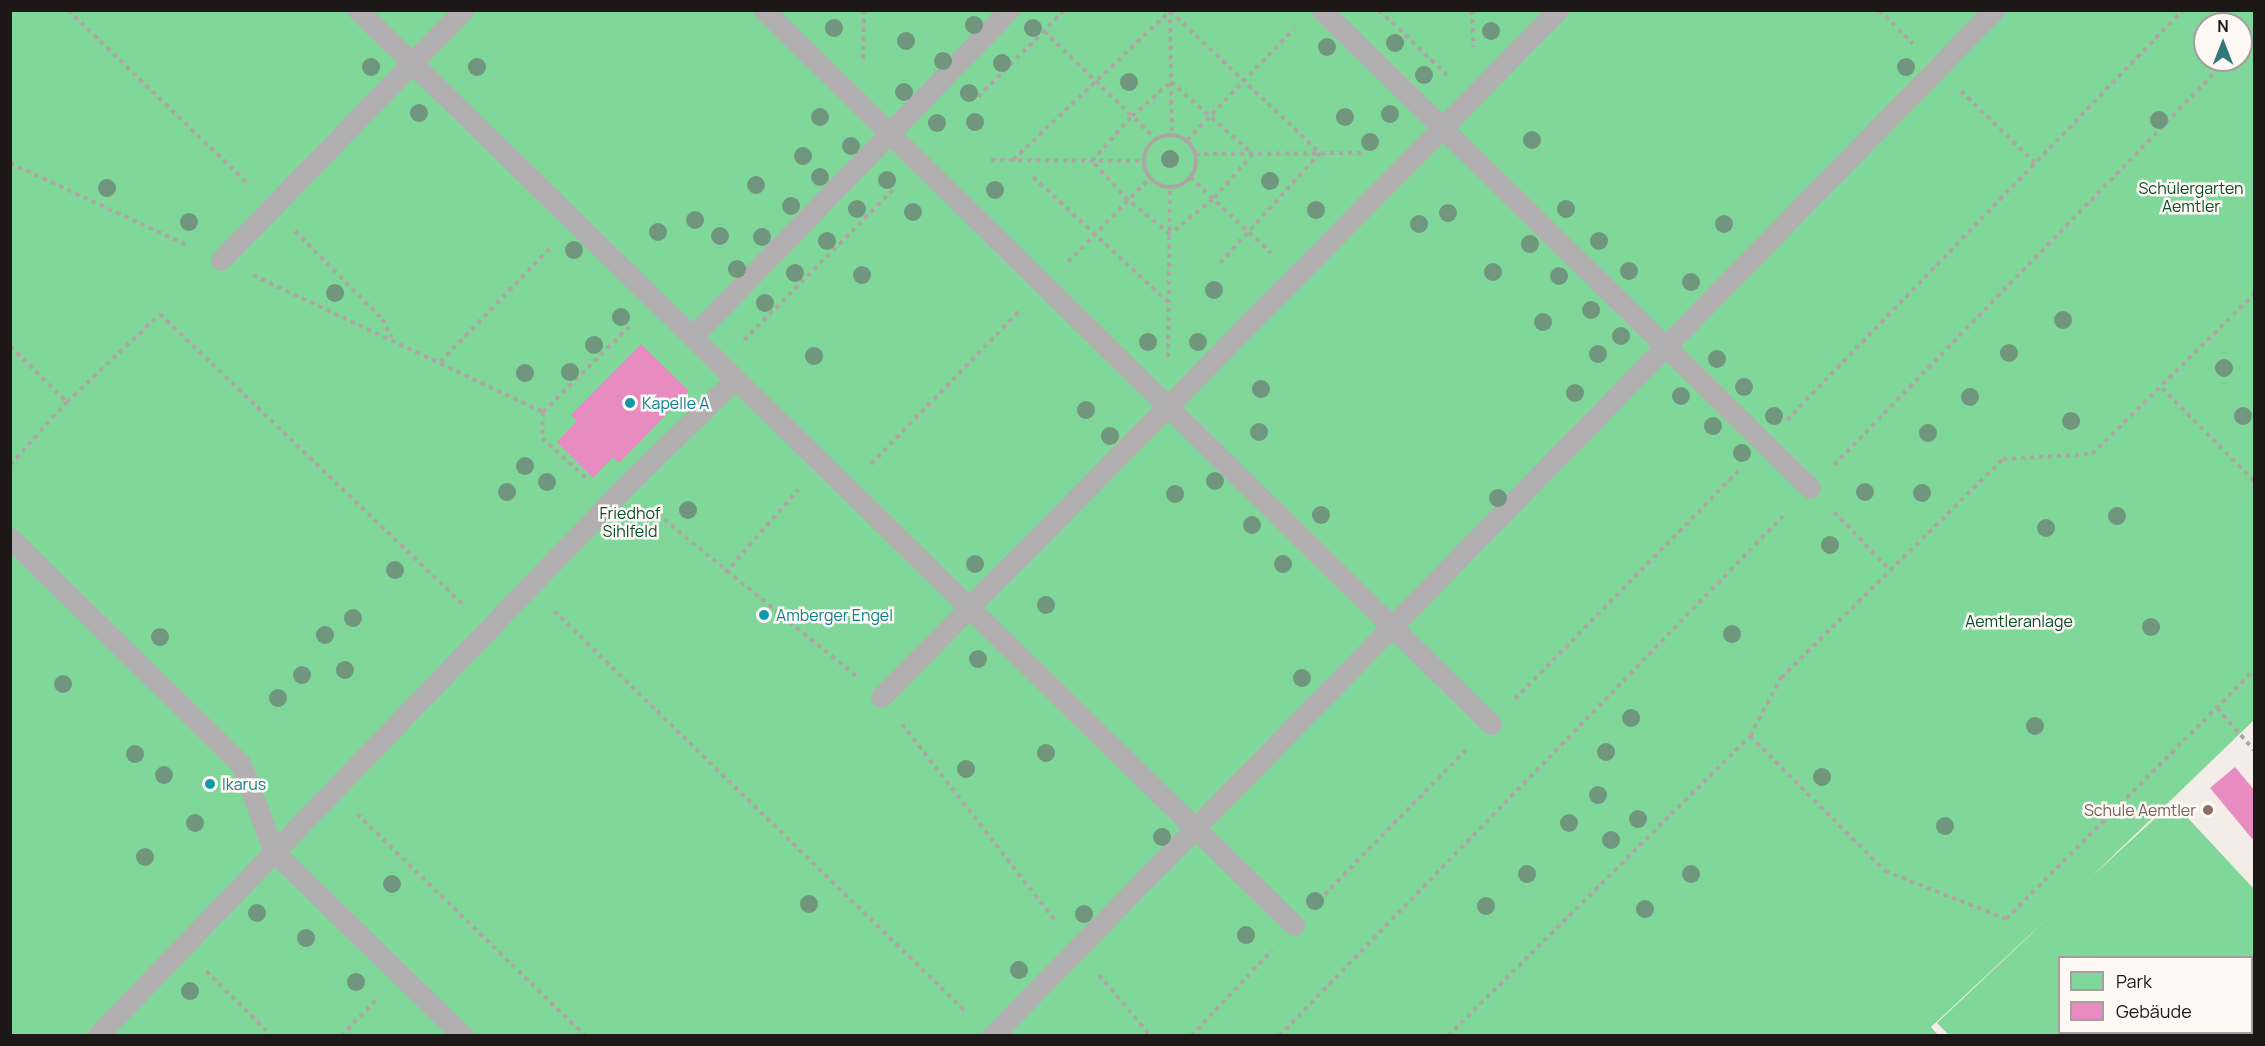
<!DOCTYPE html>
<meta charset="utf-8">
<style>
body{margin:0}
#map{position:relative;width:2265px;height:1046px;overflow:hidden;background:#f3ece7;font-family:Manrope,sans-serif}
div>[style]{position:absolute}
[style*='--x']{left:calc(var(--x)*1px);top:calc(var(--y)*1px);width:calc(var(--w)*1px);rotate:calc(var(--a)*1deg)}
.green>*{inset:0;background:#7fd799}
.building>*{inset:0;background:#e78bc1}
.path>*{height:4px;margin-top:-2px;transform-origin:0;background:repeating-linear-gradient(90deg,#ada7a3 0 4.5px,transparent 0 9px)}
.path>.ring{margin:-2px;padding:0;box-sizing:content-box;background:none;border:4px solid #ada7a3;border-radius:50%}
.lane>*{height:21px;margin:-10.5px;padding:0 10.5px;transform-origin:10.5px;border-radius:10.5px;background:#b2afb0}
.trees>*{width:18px;height:18px;margin:-9px;border-radius:50%;background:#71967e}
.dots>*{width:16px;height:16px;translate:-50% -50%;box-sizing:border-box;border:3px solid #fff9f6;border-radius:50%}
span{translate:-50% -50%;white-space:nowrap;text-align:center;line-height:1.15;-webkit-text-stroke:5px #fff9f6;paint-order:stroke}
.park-label{font-size:16px;color:#075028}
.culture-label{font-size:16px;color:#0d838f}
.left{translate:0 -50%;text-align:left}
.education-label{font-size:16px;color:#785e54}
.right{translate:-100% -50%;text-align:right}
.frame{position:absolute;inset:0;border:12px solid #1b1817;pointer-events:none}
.legend{position:absolute;left:2058px;top:956px;width:195px;height:78px;box-sizing:border-box;background:#fff9f6;border:2px solid #a49f9d;margin:0;padding:8px 10px;list-style:none;font-size:18px;color:#1b1817}
.legend li{display:flex;align-items:center;gap:12px;height:30px}
.legend b{width:30px;border:2px solid #a49f9d}
.north{position:absolute;left:2193px;top:12px;width:60px;height:60px;box-sizing:border-box;background:#fff9f6;border:2px solid #a49f9d;border-radius:50%;rotate:0deg;font-size:16px;font-weight:700;line-height:24px;text-align:center;color:#1b1817}
.north::after{content:'';display:block;margin:auto;width:21px;height:27px;background:#307978;clip-path:polygon(50% 0,100% 100%,50% 72%,0 100%)}
</style>
<div id="map">
<div class="green">
<div style="clip-path:polygon(evenodd,10px 11px,2254px 11px,2254px 720px,2090px 878px,2173px 802px,2254px 889px,2254px 990px,2252px 993px,2252px 958px,2060px 958px,2060px 1032px,2210px 1033px,1949px 1035px,1937px 1023px,2063px 904px,1931px 1027px,1938px 1035px,11px 1035px,10px 11px,2205px 24px,2241px 24px,2241px 60px,2205px 60px,2205px 24px)"></div>
</div>
<div class="building">
<div style="clip-path:polygon(641px 344px,689px 391px,619px 463px,613px 457px,593px 478px,557px 442px,577px 421px,571px 415px)"></div>
<div style="clip-path:polygon(2235px 767px,2254px 790px,2254px 841px,2210px 788px)"></div>
</div>
<div class="path">
<div style="--x:68;--y:10;--w:249;--a:44"></div>
<div style="--x:1064;--y:10;--w:29;--a:134"></div>
<div style="--x:1044;--y:31;--w:156;--a:44"></div>
<div style="--x:1170;--y:10;--w:125;--a:89.1"></div>
<div style="--x:1379;--y:10;--w:94;--a:43.7"></div>
<div style="--x:1472;--y:10;--w:37;--a:88"></div>
<div style="--x:1879;--y:10;--w:48;--a:45"></div>
<div style="--x:2241;--y:45;--w:19;--a:-47"></div>
<div style="--x:863;--y:59;--w:49;--a:-88.8"></div>
<div style="--x:1171;--y:82;--w:109;--a:41.3"></div>
<div style="--x:1253;--y:154;--w:60;--a:131.6"></div>
<div style="--x:1213;--y:199;--w:55;--a:140.9"></div>
<div style="--x:1170;--y:234;--w:54;--a:-141"></div>
<div style="--x:1128;--y:200;--w:53;--a:-132.7"></div>
<div style="--x:1092;--y:161;--w:60;--a:-48.4"></div>
<div style="--x:1132;--y:116;--w:52;--a:-41.1"></div>
<div style="--x:1961;--y:91;--w:103;--a:44.2"></div>
<div style="--x:978;--y:97;--w:93;--a:-45"></div>
<div class="ring" style="left:1144px;top:135px;width:48px;height:48px"></div>
<div style="--x:1187;--y:140;--w:154;--a:-46.1"></div>
<div style="--x:1195;--y:154;--w:171;--a:-0.3"></div>
<div style="--x:991;--y:160;--w:153;--a:0.4"></div>
<div style="--x:1013;--y:160;--w:216;--a:-43.5"></div>
<div style="--x:1170;--y:11;--w:207;--a:43.4"></div>
<div style="--x:1320;--y:153;--w:151;--a:132.3"></div>
<div style="--x:10;--y:163;--w:197;--a:24.9"></div>
<div style="--x:1033;--y:177;--w:184;--a:42.8"></div>
<div style="--x:1190;--y:177;--w:111;--a:43.2"></div>
<div style="--x:295;--y:231;--w:124;--a:45.3"></div>
<div style="--x:382;--y:319;--w:21;--a:62"></div>
<div style="--x:1068;--y:262;--w:117;--a:-45.7"></div>
<div style="--x:253;--y:275;--w:321;--a:25.3"></div>
<div style="--x:543;--y:412;--w:26;--a:92"></div>
<div style="--x:542;--y:438;--w:59;--a:42.3"></div>
<div style="--x:744;--y:340;--w:214;--a:-45.2"></div>
<div style="--x:10;--y:346;--w:80;--a:44.5"></div>
<div style="--x:1168;--y:357;--w:170;--a:-89.3"></div>
<div style="--x:440;--y:362;--w:161;--a:-46"></div>
<div style="--x:2162;--y:388;--w:131;--a:45.3"></div>
<div style="--x:543;--y:412;--w:122;--a:-44.7"></div>
<div style="--x:1787;--y:420;--w:570;--a:-46"></div>
<div style="--x:871;--y:464;--w:214;--a:-45.9"></div>
<div style="--x:10;--y:465;--w:85;--a:-47.9"></div>
<div style="--x:67;--y:402;--w:128;--a:-43.4"></div>
<div style="--x:160;--y:314;--w:422;--a:43.8"></div>
<div style="--x:1834;--y:465;--w:564;--a:-45.86"></div>
<div style="--x:650;--y:508;--w:266;--a:39.2"></div>
<div style="--x:1834;--y:512;--w:81;--a:46"></div>
<div style="--x:725;--y:573;--w:111;--a:-48.7"></div>
<div style="--x:554;--y:611;--w:575;--a:44.22"></div>
<div style="--x:1515;--y:699;--w:322;--a:-45.6"></div>
<div style="--x:2217;--y:708;--w:56;--a:48.6"></div>
<div style="--x:902;--y:724;--w:251;--a:52.1"></div>
<div style="--x:1750;--y:736;--w:191;--a:45"></div>
<div style="--x:1885;--y:871;--w:130;--a:21.6"></div>
<div style="--x:2006;--y:919;--w:351;--a:-45.1"></div>
<div style="--x:357;--y:814;--w:318;--a:44.2"></div>
<div style="--x:1318;--y:901;--w:214;--a:-45.6"></div>
<div style="--x:206;--y:971;--w:93;--a:44.6"></div>
<div style="--x:1099;--y:975;--w:80;--a:49.6"></div>
<div style="--x:341;--y:1036;--w:52;--a:-45.8"></div>
<div style="--x:1191;--y:1036;--w:118;--a:-46.7"></div>
<div style="--x:1279;--y:1036;--w:728;--a:-45.89"></div>
<div style="--x:1448;--y:1036;--w:426;--a:-44.8"></div>
<div style="--x:1750;--y:736;--w:66;--a:-61.9"></div>
<div style="--x:1781;--y:678;--w:312;--a:-44.6"></div>
<div style="--x:2003;--y:459;--w:89;--a:-3.2"></div>
<div style="--x:2092;--y:454;--w:228;--a:-44.6"></div>
</div>
<div class="lane">
<div style="--x:358;--y:10;--w:1309;--a:44.35"></div>
<div style="--x:764;--y:10;--w:1019;--a:44.48"></div>
<div style="--x:1322;--y:10;--w:683;--a:44.41"></div>
<div style="--x:221;--y:260;--w:348;--a:-45.9"></div>
<div style="--x:692;--y:337;--w:455;--a:-45.9"></div>
<div style="--x:10;--y:538;--w:323;--a:44.4"></div>
<div style="--x:241;--y:764;--w:94;--a:69.4"></div>
<div style="--x:274;--y:852;--w:264;--a:44.2"></div>
<div style="--x:881;--y:697;--w:965;--a:-45.42"></div>
<div style="--x:97;--y:1036;--w:762;--a:-46.12"></div>
<div style="--x:625;--y:487;--w:154;--a:-44.5"></div>
<div style="--x:992;--y:1036;--w:1434;--a:-45.68"></div>
</div>
<div class="trees">
<div style="left:974px;top:25px"></div>
<div style="left:834px;top:28px"></div>
<div style="left:1033px;top:28px"></div>
<div style="left:1491px;top:31px"></div>
<div style="left:906px;top:41px"></div>
<div style="left:1395px;top:43px"></div>
<div style="left:1327px;top:47px"></div>
<div style="left:943px;top:61px"></div>
<div style="left:1002px;top:63px"></div>
<div style="left:371px;top:67px"></div>
<div style="left:477px;top:67px"></div>
<div style="left:1906px;top:67px"></div>
<div style="left:1424px;top:75px"></div>
<div style="left:1129px;top:82px"></div>
<div style="left:904px;top:92px"></div>
<div style="left:969px;top:93px"></div>
<div style="left:419px;top:113px"></div>
<div style="left:1390px;top:114px"></div>
<div style="left:820px;top:117px"></div>
<div style="left:1345px;top:117px"></div>
<div style="left:2159px;top:120px"></div>
<div style="left:975px;top:122px"></div>
<div style="left:937px;top:123px"></div>
<div style="left:1532px;top:140px"></div>
<div style="left:1370px;top:142px"></div>
<div style="left:851px;top:146px"></div>
<div style="left:803px;top:156px"></div>
<div style="left:1170px;top:159px"></div>
<div style="left:820px;top:177px"></div>
<div style="left:887px;top:180px"></div>
<div style="left:1270px;top:181px"></div>
<div style="left:756px;top:185px"></div>
<div style="left:107px;top:188px"></div>
<div style="left:995px;top:190px"></div>
<div style="left:791px;top:206px"></div>
<div style="left:857px;top:209px"></div>
<div style="left:1566px;top:209px"></div>
<div style="left:1316px;top:210px"></div>
<div style="left:913px;top:212px"></div>
<div style="left:1448px;top:213px"></div>
<div style="left:695px;top:220px"></div>
<div style="left:189px;top:222px"></div>
<div style="left:1419px;top:224px"></div>
<div style="left:1724px;top:224px"></div>
<div style="left:658px;top:232px"></div>
<div style="left:720px;top:236px"></div>
<div style="left:762px;top:237px"></div>
<div style="left:827px;top:241px"></div>
<div style="left:1599px;top:241px"></div>
<div style="left:1530px;top:244px"></div>
<div style="left:574px;top:250px"></div>
<div style="left:737px;top:269px"></div>
<div style="left:1629px;top:271px"></div>
<div style="left:1493px;top:272px"></div>
<div style="left:795px;top:273px"></div>
<div style="left:862px;top:275px"></div>
<div style="left:1559px;top:276px"></div>
<div style="left:1691px;top:282px"></div>
<div style="left:1214px;top:290px"></div>
<div style="left:335px;top:293px"></div>
<div style="left:765px;top:303px"></div>
<div style="left:1591px;top:310px"></div>
<div style="left:621px;top:317px"></div>
<div style="left:2063px;top:320px"></div>
<div style="left:1543px;top:322px"></div>
<div style="left:1621px;top:336px"></div>
<div style="left:1148px;top:342px"></div>
<div style="left:1198px;top:342px"></div>
<div style="left:594px;top:345px"></div>
<div style="left:2009px;top:353px"></div>
<div style="left:1598px;top:354px"></div>
<div style="left:814px;top:356px"></div>
<div style="left:1717px;top:359px"></div>
<div style="left:2224px;top:368px"></div>
<div style="left:570px;top:372px"></div>
<div style="left:525px;top:373px"></div>
<div style="left:1744px;top:387px"></div>
<div style="left:1261px;top:389px"></div>
<div style="left:1575px;top:393px"></div>
<div style="left:1681px;top:396px"></div>
<div style="left:1970px;top:397px"></div>
<div style="left:1086px;top:410px"></div>
<div style="left:1774px;top:416px"></div>
<div style="left:2243px;top:416px"></div>
<div style="left:2071px;top:421px"></div>
<div style="left:1713px;top:426px"></div>
<div style="left:1259px;top:432px"></div>
<div style="left:1928px;top:433px"></div>
<div style="left:1110px;top:436px"></div>
<div style="left:1742px;top:453px"></div>
<div style="left:525px;top:466px"></div>
<div style="left:1215px;top:481px"></div>
<div style="left:547px;top:482px"></div>
<div style="left:507px;top:492px"></div>
<div style="left:1865px;top:492px"></div>
<div style="left:1922px;top:493px"></div>
<div style="left:1175px;top:494px"></div>
<div style="left:1498px;top:498px"></div>
<div style="left:688px;top:510px"></div>
<div style="left:1321px;top:515px"></div>
<div style="left:2117px;top:516px"></div>
<div style="left:1252px;top:525px"></div>
<div style="left:2046px;top:528px"></div>
<div style="left:1830px;top:545px"></div>
<div style="left:975px;top:564px"></div>
<div style="left:1283px;top:564px"></div>
<div style="left:395px;top:570px"></div>
<div style="left:1046px;top:605px"></div>
<div style="left:353px;top:618px"></div>
<div style="left:2151px;top:627px"></div>
<div style="left:1732px;top:634px"></div>
<div style="left:325px;top:635px"></div>
<div style="left:160px;top:637px"></div>
<div style="left:978px;top:659px"></div>
<div style="left:345px;top:670px"></div>
<div style="left:302px;top:675px"></div>
<div style="left:1302px;top:678px"></div>
<div style="left:63px;top:684px"></div>
<div style="left:278px;top:698px"></div>
<div style="left:1631px;top:718px"></div>
<div style="left:2035px;top:726px"></div>
<div style="left:1606px;top:752px"></div>
<div style="left:1046px;top:753px"></div>
<div style="left:135px;top:754px"></div>
<div style="left:966px;top:769px"></div>
<div style="left:164px;top:775px"></div>
<div style="left:1822px;top:777px"></div>
<div style="left:1598px;top:795px"></div>
<div style="left:1638px;top:819px"></div>
<div style="left:195px;top:823px"></div>
<div style="left:1569px;top:823px"></div>
<div style="left:1945px;top:826px"></div>
<div style="left:1162px;top:837px"></div>
<div style="left:1611px;top:840px"></div>
<div style="left:145px;top:857px"></div>
<div style="left:1527px;top:874px"></div>
<div style="left:1691px;top:874px"></div>
<div style="left:392px;top:884px"></div>
<div style="left:1315px;top:901px"></div>
<div style="left:809px;top:904px"></div>
<div style="left:1486px;top:906px"></div>
<div style="left:1645px;top:909px"></div>
<div style="left:257px;top:913px"></div>
<div style="left:1084px;top:914px"></div>
<div style="left:1246px;top:935px"></div>
<div style="left:306px;top:938px"></div>
<div style="left:1019px;top:970px"></div>
<div style="left:356px;top:982px"></div>
<div style="left:190px;top:991px"></div>
</div>
<div class="dots">
<div style="left:630px;top:403px;background:#0f9aa8"></div>
<div style="left:764px;top:615px;background:#0f9aa8"></div>
<div style="left:210px;top:784px;background:#0f9aa8"></div>
<div style="left:2208px;top:810px;background:#8d6e63"></div>
</div>
<div class="park-label">
<span style="left:2191px;top:197px">Schülergarten<br>Aemtler</span>
<span style="left:630px;top:522px">Friedhof<br>Sihlfeld</span>
<span style="left:2019px;top:621px">Aemtleranlage</span>
</div>
<div class="culture-label">
<span class="left" style="left:642px;top:403px">Kapelle A</span>
<span class="left" style="left:776px;top:615px">Amberger Engel</span>
<span class="left" style="left:222px;top:784px">Ikarus</span>
</div>
<div class="education-label">
<span class="right" style="left:2196px;top:810px">Schule Aemtler</span>
</div>
<div class="frame"></div>
<ul class="legend">
<li><b style="height:16px;background:#7fd799"></b>Park</li>
<li><b style="height:16px;background:#e78bc1"></b>Gebäude</li>
</ul>
<div class="north">N</div>
</div>
